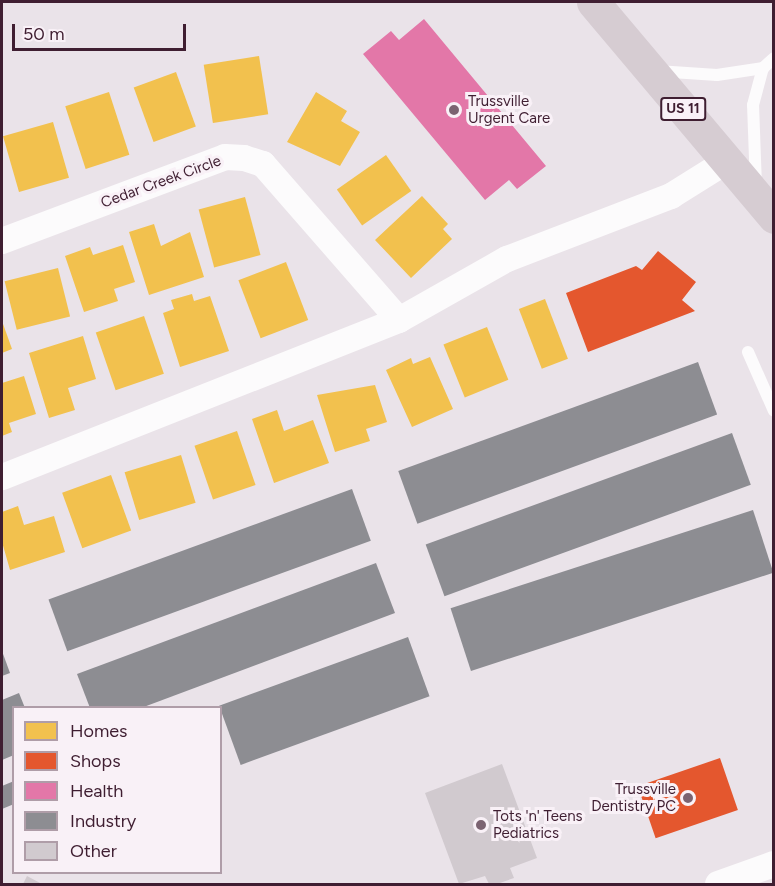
<!DOCTYPE html>
<style>
body{margin:0}
#map{position:relative;width:775px;height:886px;overflow:hidden;background:#eae3e9;font-family:Figtree,sans-serif}
div>[style]{position:absolute}
[style*='--x']{left:calc(var(--x)*1px);top:calc(var(--y)*1px);width:calc(var(--w)*1px);rotate:calc(var(--a)*1deg)}
.homes>*{inset:0;background:#f2c14e;transform-origin:0 0}
.shops>*{inset:0;background:#e4572e;transform-origin:0 0}
.health>*{inset:0;background:#e377a8}
.industry>*{inset:0;background:#8d8d92;transform-origin:0 0}
.building>*{inset:0;background:#d1cacf}
.service>*{height:12px;margin:-6px;padding:0 6px;transform-origin:6px;border-radius:6px;background:#fcfbfc}
.minor>*{height:26px;margin:-13px;padding:0 13px;transform-origin:13px;border-radius:13px;background:#fcfbfc}
.primary>*{height:33px;margin:-16.5px;padding:0 16.5px;transform-origin:16.5px;border-radius:16.5px;background:#d6ccd2}
.dots>*{width:16px;height:16px;translate:-50% -50%;box-sizing:border-box;border:3px solid #f9f1f7;border-radius:50%}
span{translate:-50% -50%;white-space:nowrap;text-align:center;line-height:1.15;-webkit-text-stroke:6px #f9f1f7;paint-order:stroke}
.shield-label span{padding:2px 4px;background:#f9f1f7;border:2px solid;border-radius:4px;-webkit-text-stroke-width:0}
.shield-label{font-size:14px;color:#3f1e31;font-weight:700}
.poi-label{font-size:15px;color:#3f1e31}
.left{translate:0 -50%;text-align:left}
.right{translate:-100% -50%;text-align:right}
.street-label{font-size:15px;color:#3f1e31}
.frame{position:absolute;inset:0;border:3px solid #3f1e31;pointer-events:none}
.legend{position:absolute;left:12px;top:706px;width:210px;height:168px;box-sizing:border-box;background:#f9f1f7;border:2px solid #af9da8;margin:0;padding:8px 10px;list-style:none;font-size:18px;color:#3f1e31}
.legend li{display:flex;align-items:center;gap:12px;height:30px}
.legend b{width:30px;border:2px solid #af9da8}
.scale{position:absolute;left:12px;top:24px;width:174px;height:27px;box-sizing:border-box;border:3px solid #3f1e31;border-top:0;padding-left:8px;font-size:18px;line-height:21px;white-space:nowrap;color:#3f1e31;-webkit-text-stroke:4px #f9f1f7;paint-order:stroke}
</style>
<div id="map">
<div class="homes">
<div style="left:259px;top:56px;width:59px;height:56px;rotate:81deg"></div>
<div style="left:176px;top:72px;width:58px;height:45px;rotate:70deg"></div>
<div style="left:109px;top:92px;width:66px;height:46px;rotate:72deg"></div>
<div style="clip-path:polygon(316px 92px,347px 111px,341px 121px,360px 132px,340px 166px,287px 142px)"></div>
<div style="left:53px;top:122px;width:58px;height:52px;rotate:74deg"></div>
<div style="left:386px;top:155px;width:44px;height:60px;rotate:55deg"></div>
<div style="clip-path:polygon(422px 196px,448px 224px,443px 229px,452px 239px,411px 278px,375px 240px)"></div>
<div style="left:245px;top:197px;width:60px;height:48px;rotate:75deg"></div>
<div style="clip-path:polygon(154px 224px,161px 246px,190px 232px,204px 277px,149px 295px,129px 232px)"></div>
<div style="clip-path:polygon(123px 245px,135px 282px,114px 289px,118px 301px,84px 312px,65px 256px,90px 247px,93px 255px)"></div>
<div style="left:286px;top:262px;width:62px;height:51px;rotate:69deg"></div>
<div style="left:58px;top:268px;width:50px;height:55px;rotate:76deg"></div>
<div style="clip-path:polygon(192px 294px,194px 301px,210px 296px,229px 351px,180px 367px,163px 313px,174px 309px,171px 300px)"></div>
<div style="left:545px;top:299px;width:64px;height:28px;rotate:69deg"></div>
<div style="left:144px;top:316px;width:61px;height:51px;rotate:71deg"></div>
<div style="clip-path:polygon(2px 321px,12px 349px,2px 353px)"></div>
<div style="left:487px;top:327px;width:57px;height:47px;rotate:68deg"></div>
<div style="clip-path:polygon(83px 336px,96px 379px,68px 388px,75px 410px,49px 418px,29px 353px)"></div>
<div style="clip-path:polygon(430px 357px,453px 409px,412px 427px,386px 370px,411px 358px,413px 364px)"></div>
<div style="clip-path:polygon(24px 376px,36px 414px,9px 423px,12px 432px,2px 436px,2px 383px)"></div>
<div style="clip-path:polygon(375px 385px,387px 422px,366px 429px,370px 441px,335px 452px,317px 395px)"></div>
<div style="clip-path:polygon(277px 410px,284px 431px,313px 420px,329px 463px,274px 483px,252px 419px)"></div>
<div style="left:237px;top:431px;width:57px;height:45px;rotate:71deg"></div>
<div style="left:181px;top:455px;width:50px;height:59px;rotate:73deg"></div>
<div style="left:111px;top:475px;width:59px;height:52px;rotate:70deg"></div>
<div style="clip-path:polygon(18px 506px,24px 525px,54px 516px,65px 552px,10px 570px,2px 542px,2px 512px)"></div>
</div>
<div class="shops">
<div style="clip-path:polygon(658px 251px,696px 282px,682px 300px,695px 311px,588px 352px,566px 293px,636px 266px,642px 270px)"></div>
<div style="left:720px;top:758px;width:55px;height:87px;rotate:71deg"></div>
</div>
<div class="health">
<div style="clip-path:polygon(424px 19px,546px 166px,517px 189px,509px 180px,485px 200px,363px 54px,391px 31px,399px 40px)"></div>
</div>
<div class="industry">
<div style="left:698px;top:362px;width:56px;height:319px;rotate:70deg"></div>
<div style="left:732px;top:433px;width:55px;height:326px;rotate:70deg"></div>
<div style="left:352px;top:489px;width:55px;height:323px;rotate:70deg"></div>
<div style="left:753px;top:510px;width:66px;height:318px;rotate:72deg"></div>
<div style="clip-path:polygon(376px 563px,395px 613px,141px 708px,90px 708px,77px 674px)"></div>
<div style="left:408px;top:637px;width:63px;height:201px;rotate:70deg"></div>
<div style="clip-path:polygon(2px 651px,10px 673px,2px 676px)"></div>
<div style="clip-path:polygon(19px 693px,25px 708px,14px 708px,14px 755px,2px 760px,2px 700px)"></div>
<div style="clip-path:polygon(14px 781px,14px 804px,2px 809px,2px 786px)"></div>
</div>
<div class="building">
<div style="clip-path:polygon(502px 764px,537px 858px,510px 868px,514px 878px,497px 884px,489px 884px,485px 876px,459px 884px,425px 793px)"></div>
<div style="clip-path:polygon(27px 876px,42px 884px,23px 884px)"></div>
</div>
<div class="service">
<div style="--x:657;--y:71;--w:60;--a:3.8"></div>
<div style="--x:717;--y:75;--w:47;--a:-8.7"></div>
<div style="--x:756;--y:186;--w:81;--a:-92.1"></div>
<div style="--x:753;--y:105;--w:38;--a:-75"></div>
<div style="--x:763;--y:68;--w:15;--a:-42"></div>
<div style="--x:748;--y:352;--w:64;--a:66.2"></div>
</div>
<div class="minor">
<div style="--x:2;--y:241;--w:238;--a:-20.6"></div>
<div style="--x:225;--y:157;--w:19;--a:3"></div>
<div style="--x:244;--y:158;--w:20;--a:18"></div>
<div style="--x:263;--y:164;--w:207;--a:48.9"></div>
<div style="--x:399;--y:320;--w:427;--a:158.4"></div>
<div style="--x:399;--y:320;--w:124;--a:-29.5"></div>
<div style="--x:507;--y:259;--w:176;--a:-21"></div>
<div style="--x:671;--y:196;--w:66;--a:-32"></div>
<div style="--x:718;--y:884;--w:59;--a:-19.7"></div>
</div>
<div class="primary">
<div style="--x:593;--y:2;--w:281;--a:49.9"></div>
</div>
<div class="dots">
<div style="left:454px;top:110px;background:#7b6371"></div>
<div style="left:688px;top:798px;background:#7b6371"></div>
<div style="left:481px;top:825px;background:#7b6371"></div>
</div>
<div class="shield-label">
<span style="left:683px;top:109px">US 11</span>
</div>
<div class="poi-label">
<span class="left" style="left:468px;top:110px">Trussville<br>Urgent Care</span>
<span class="right" style="left:676px;top:798px">Trussville<br>Dentistry PC</span>
<span class="left" style="left:493px;top:825px">Tots 'n' Teens<br>Pediatrics</span>
</div>
<div class="street-label">
<span style="left:161px;top:182px;rotate:-20deg">Cedar Creek Circle</span>
</div>
<div class="frame"></div>
<ul class="legend">
<li><b style="height:16px;background:#f2c14e"></b>Homes</li>
<li><b style="height:16px;background:#e4572e"></b>Shops</li>
<li><b style="height:16px;background:#e377a8"></b>Health</li>
<li><b style="height:16px;background:#8d8d92"></b>Industry</li>
<li><b style="height:16px;background:#d1cacf"></b>Other</li>
</ul>
<div class="scale">50 m</div>
</div>
